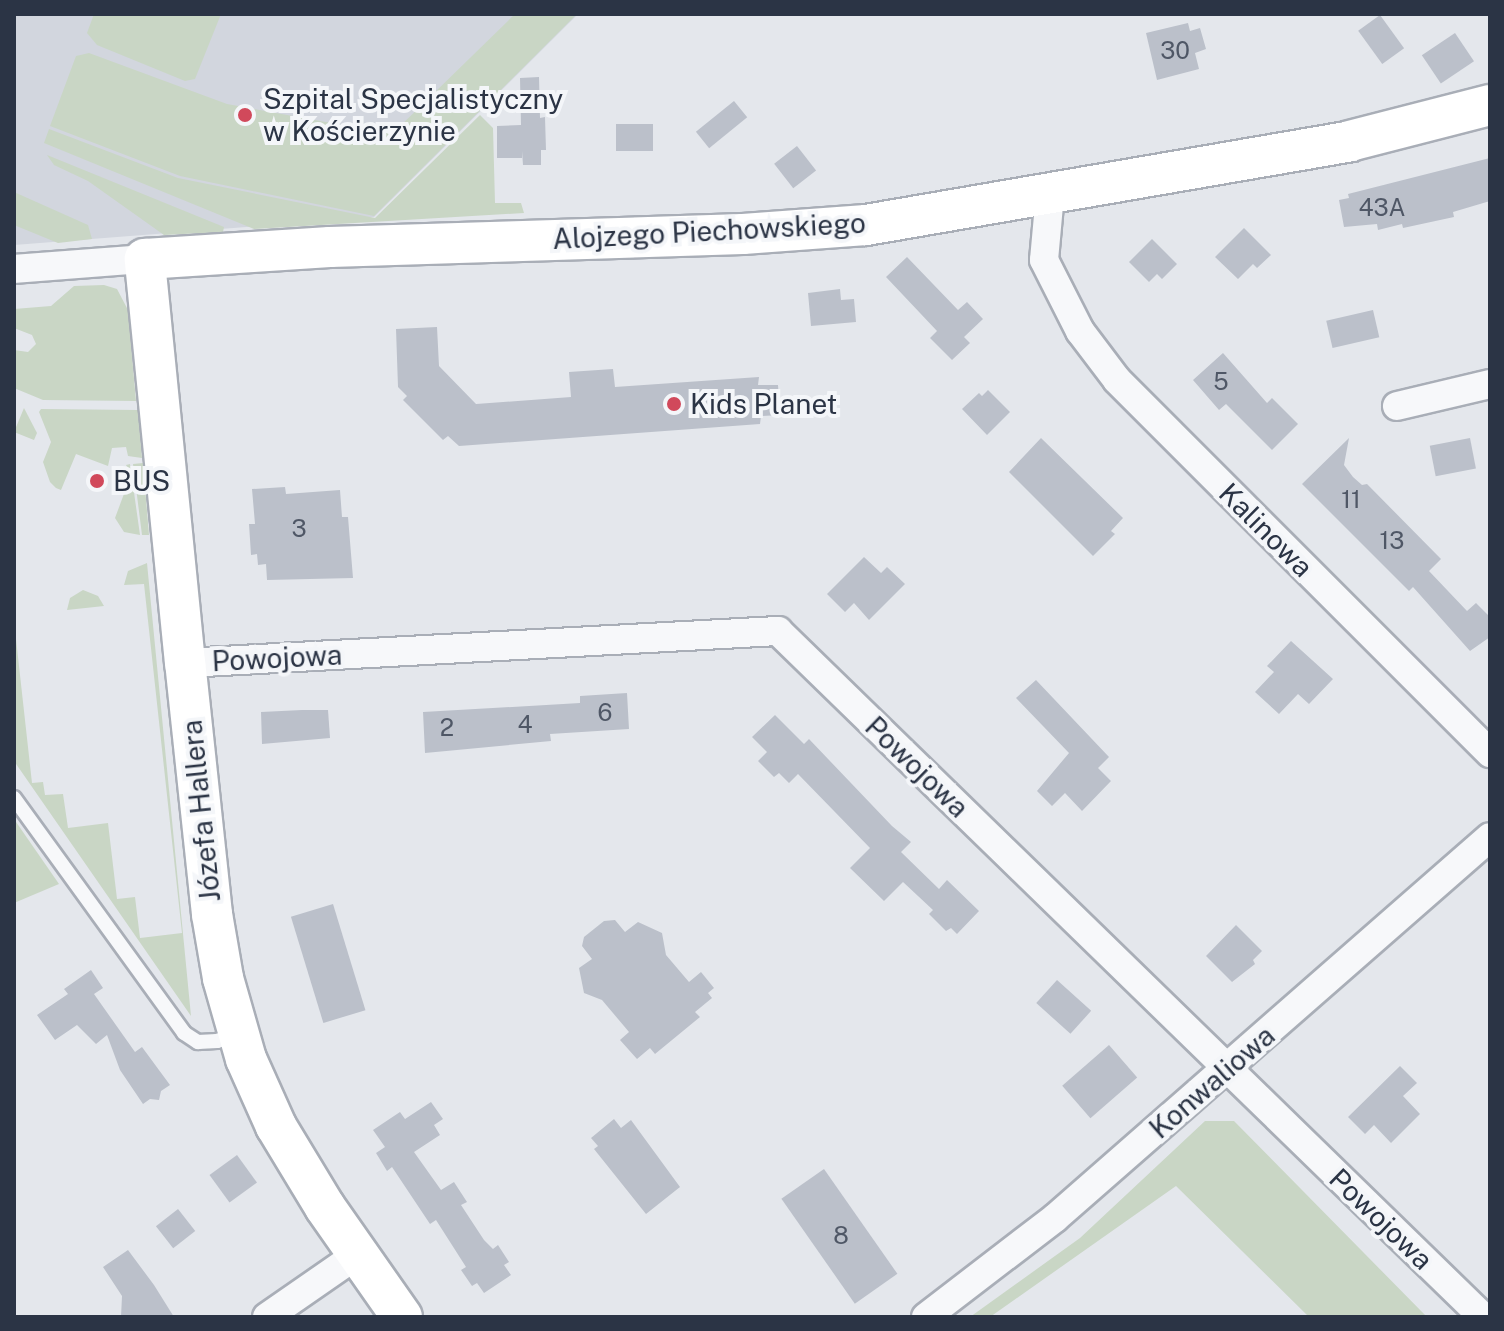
<!DOCTYPE html>
<meta charset="utf-8">
<style>
body{margin:0}
#map{position:relative;width:1504px;height:1331px;overflow:hidden;background:#e4e7ec;font-family:"Public Sans",sans-serif}
div>[style]{position:absolute}
[style*='--x']{left:calc(var(--x)*1px);top:calc(var(--y)*1px);width:calc(var(--w)*1px);rotate:calc(var(--a)*1deg)}
.built>*{inset:0;background:#d2d6de}
.green>*{inset:0;background:#c9d6c5}
.building>*{inset:0;background:#bbc0ca;transform-origin:0 0}
.roads{filter:drop-shadow(2px 0 #a9aeb7) drop-shadow(-2px 0 #a9aeb7) drop-shadow(0 2px #a9aeb7) drop-shadow(0 -2px #a9aeb7)}
.lane>*{height:14px;margin:-7px;padding:0 7px;transform-origin:7px;border-radius:7px;background:#f7f8fa}
.street>*{height:28px;margin:-14px;padding:0 14px;transform-origin:14px;border-radius:14px;background:#f7f8fa}
.secondary>*{height:40px;margin:-20px;padding:0 20px;transform-origin:20px;border-radius:20px;background:#fff}
.dots>*{width:22px;height:22px;translate:-50% -50%;box-sizing:border-box;border:4px solid #f4f6f9;border-radius:50%}
span{translate:-50% -50%;white-space:nowrap;text-align:center;line-height:1.15;-webkit-text-stroke:8px #f4f6f9;paint-order:stroke}
.number-label{font-size:24px;color:#4f5766}
.number-label span{-webkit-text-stroke-width:0}
.poi-label{font-size:28px;color:#2b3445}
.left{translate:0 -50%;text-align:left}
.street-label{font-size:28px;color:#2b3445}
.frame{position:absolute;inset:0;border:16px solid #2b3445;pointer-events:none}
</style>
<div id="map">
<div class="built">
<div style="clip-path:polygon(14px 14px,578px 14px,374px 217px,14px 245px)"></div>
</div>
<div class="green">
<div style="clip-path:polygon(94px 14px,221px 14px,195px 79px,185px 81px,97px 45px,87px 33px)"></div>
<div style="clip-path:polygon(515px 14px,577px 14px,374px 216px,180px 176px,50px 126px,76px 56px,89px 53px,227px 104px,392px 134px)"></div>
<div style="clip-path:polygon(480px 115px,493px 128px,495px 203px,521px 203px,524px 213px,254px 229px,44px 143px,49px 129px,178px 178px,375px 218px)"></div>
<div style="clip-path:polygon(47px 155px,224px 227px,223px 232px,164px 235px,88px 181px,54px 165px)"></div>
<div style="clip-path:polygon(14px 192px,88px 225px,92px 239px,58px 243px,14px 225px)"></div>
<div style="clip-path:polygon(104px 285px,117px 289px,128px 310px,136px 401px,43px 400px,14px 388px,14px 350px,28px 352px,36px 344px,32px 335px,14px 328px,14px 309px,51px 306px,74px 286px)"></div>
<div style="clip-path:polygon(24px 408px,37px 433px,34px 440px,14px 432px)"></div>
<div style="clip-path:polygon(41px 409px,138px 410px,142px 458px,128px 456px,126px 447px,112px 448px,108px 466px,76px 454px,61px 490px,56px 488px,50px 482px,43px 462px,51px 442px,39px 412px)"></div>
<div style="clip-path:polygon(143px 463px,149px 535px,142px 535px,133px 464px)"></div>
<div style="clip-path:polygon(130px 464px,140px 535px,124px 532px,115px 518px,131px 475px,126px 465px)"></div>
<div style="clip-path:polygon(147px 563px,191px 1016px,14px 761px,15px 630px,32px 783px,43px 782px,45px 795px,63px 794px,68px 828px,108px 823px,117px 899px,135px 897px,140px 938px,182px 933px,144px 584px,124px 585px,128px 571px)"></div>
<div style="clip-path:polygon(83px 590px,98px 596px,104px 606px,67px 610px,70px 598px)"></div>
<div style="clip-path:polygon(14px 819px,59px 884px,14px 903px)"></div>
<div style="clip-path:polygon(1205px 1121px,1234px 1121px,1427px 1317px,1309px 1317px,1176px 1186px,990px 1317px,970px 1317px,1080px 1238px)"></div>
</div>
<div class="building">
<div style="left:1380px;top:15px;width:41px;height:27px;rotate:54deg"></div>
<div style="clip-path:polygon(1188px 23px,1190px 31px,1200px 28px,1206px 49px,1195px 53px,1199px 69px,1157px 80px,1146px 33px)"></div>
<div style="left:1455px;top:33px;width:34px;height:40px;rotate:56deg"></div>
<div style="clip-path:polygon(539px 77px,540px 118px,545px 117px,546px 150px,541px 150px,541px 165px,523px 165px,522px 151px,522px 158px,497px 158px,497px 126px,521px 125px,520px 78px)"></div>
<div style="left:734px;top:101px;width:21px;height:49px;rotate:51deg"></div>
<div style="left:653px;top:124px;width:27px;height:37px;rotate:90deg"></div>
<div style="left:797px;top:146px;width:31px;height:29px;rotate:52deg"></div>
<div style="clip-path:polygon(1490px 158px,1490px 201px,1453px 212px,1454px 217px,1403px 228px,1402px 224px,1378px 230px,1377px 224px,1344px 227px,1339px 200px,1349px 198px,1348px 194px)"></div>
<div style="clip-path:polygon(1244px 228px,1271px 255px,1257px 268px,1253px 264px,1238px 279px,1215px 257px)"></div>
<div style="clip-path:polygon(1152px 239px,1177px 264px,1162px 279px,1157px 274px,1149px 282px,1129px 262px)"></div>
<div style="clip-path:polygon(907px 257px,958px 310px,967px 302px,983px 319px,964px 337px,970px 343px,952px 360px,930px 338px,937px 331px,886px 277px)"></div>
<div style="clip-path:polygon(840px 289px,841px 300px,854px 299px,856px 322px,811px 326px,808px 293px)"></div>
<div style="left:1373px;top:310px;width:28px;height:48px;rotate:77deg"></div>
<div style="clip-path:polygon(437px 327px,439px 366px,476px 404px,571px 397px,569px 372px,613px 369px,615px 387px,759px 377px,758px 385px,778px 385px,780px 415px,761px 416px,760px 424px,459px 446px,448px 436px,443px 440px,403px 400px,407px 396px,398px 387px,396px 329px)"></div>
<div style="clip-path:polygon(1223px 353px,1267px 403px,1272px 398px,1298px 424px,1272px 450px,1226px 404px,1219px 410px,1193px 380px)"></div>
<div style="clip-path:polygon(988px 390px,1010px 412px,987px 435px,962px 409px,979px 393px,982px 396px)"></div>
<div style="clip-path:polygon(1041px 438px,1123px 518px,1111px 531px,1115px 534px,1093px 556px,1009px 472px)"></div>
<div style="clip-path:polygon(1349px 438px,1344px 465px,1353px 477px,1362px 485px,1367px 484px,1441px 559px,1429px 571px,1467px 611px,1476px 603px,1490px 617px,1490px 637px,1470px 651px,1413px 587px,1409px 591px,1302px 484px)"></div>
<div style="left:1470px;top:438px;width:31px;height:41px;rotate:79deg"></div>
<div style="clip-path:polygon(285px 487px,286px 494px,340px 490px,342px 517px,348px 517px,353px 578px,267px 580px,266px 564px,258px 565px,257px 554px,251px 555px,249px 524px,255px 524px,252px 489px)"></div>
<div style="clip-path:polygon(864px 557px,881px 573px,887px 567px,905px 584px,869px 620px,854px 603px,845px 612px,827px 594px)"></div>
<div style="clip-path:polygon(1291px 641px,1333px 679px,1309px 704px,1298px 694px,1279px 714px,1255px 692px,1274px 672px,1267px 666px)"></div>
<div style="clip-path:polygon(1036px 680px,1109px 757px,1098px 768px,1111px 781px,1082px 811px,1065px 793px,1052px 806px,1037px 791px,1069px 753px,1016px 698px)"></div>
<div style="clip-path:polygon(627px 693px,629px 729px,550px 734px,551px 741px,425px 753px,423px 712px,580px 703px,580px 696px)"></div>
<div style="clip-path:polygon(302px 710px,328px 710px,330px 738px,262px 744px,261px 712px)"></div>
<div style="clip-path:polygon(775px 715px,804px 744px,809px 739px,892px 826px,911px 842px,901px 852px,939px 889px,947px 880px,979px 911px,957px 934px,951px 928px,946px 931px,929px 914px,933px 910px,903px 882px,884px 901px,850px 868px,870px 848px,798px 774px,789px 783px,779px 773px,774px 777px,758px 761px,767px 752px,752px 737px)"></div>
<div style="left:333px;top:904px;width:111px;height:44px;rotate:73deg"></div>
<div style="clip-path:polygon(615px 920px,625px 932px,638px 922px,662px 933px,666px 955px,689px 982px,701px 972px,714px 988px,708px 993px,712px 998px,695px 1012px,700px 1017px,655px 1054px,650px 1048px,637px 1059px,620px 1040px,629px 1032px,602px 1000px,584px 993px,579px 968px,592px 959px,582px 946px,584px 937px,604px 921px)"></div>
<div style="clip-path:polygon(1236px 925px,1262px 951px,1253px 960px,1255px 964px,1232px 982px,1206px 956px)"></div>
<div style="clip-path:polygon(91px 970px,103px 988px,94px 994px,135px 1052px,142px 1047px,170px 1085px,161px 1091px,159px 1100px,150px 1099px,143px 1104px,120px 1070px,107px 1035px,96px 1044px,77px 1025px,55px 1040px,37px 1015px,68px 994px,64px 989px)"></div>
<div style="left:1057px;top:980px;width:46px;height:31px;rotate:42deg"></div>
<div style="left:1109px;top:1045px;width:43px;height:62px;rotate:49deg"></div>
<div style="clip-path:polygon(1400px 1066px,1417px 1083px,1403px 1096px,1420px 1114px,1391px 1143px,1374px 1125px,1365px 1134px,1348px 1117px)"></div>
<div style="clip-path:polygon(431px 1102px,443px 1119px,434px 1125px,440px 1135px,414px 1152px,441px 1190px,454px 1182px,467px 1202px,461px 1205px,484px 1240px,493px 1249px,498px 1245px,509px 1262px,504px 1265px,511px 1275px,484px 1293px,477px 1283px,472px 1286px,461px 1270px,466px 1267px,436px 1220px,430px 1224px,392px 1167px,387px 1171px,376px 1153px,385px 1147px,373px 1130px,400px 1112px,405px 1119px)"></div>
<div style="clip-path:polygon(614px 1119px,621px 1128px,631px 1120px,680px 1187px,646px 1214px,594px 1149px,598px 1146px,591px 1138px)"></div>
<div style="left:237px;top:1155px;width:34px;height:34px;rotate:54deg"></div>
<div style="left:824px;top:1169px;width:128px;height:52px;rotate:55deg"></div>
<div style="left:178px;top:1209px;width:28px;height:28px;rotate:52deg"></div>
<div style="clip-path:polygon(128px 1250px,154px 1285px,174px 1317px,121px 1317px,122px 1296px,103px 1267px)"></div>
</div>
<div class="roads">
<div class="lane">
<div style="--x:14;--y:798;--w:290;--a:54.1"></div>
<div style="--x:184;--y:1033;--w:17;--a:33"></div>
<div style="--x:198;--y:1042;--w:19;--a:-3"></div>
<div style="--x:217;--y:1041;--w:22;--a:-18"></div>
</div>
<div class="street">
<div style="--x:1050;--y:194;--w:66;--a:95.2"></div>
<div style="--x:1044;--y:260;--w:80;--a:63.1"></div>
<div style="--x:1080;--y:331;--w:61;--a:52.9"></div>
<div style="--x:1117;--y:380;--w:528;--a:45"></div>
<div style="--x:14;--y:269;--w:131;--a:-4.4"></div>
<div style="--x:1397;--y:406;--w:96;--a:-13.3"></div>
<div style="--x:185;--y:663;--w:594;--a:-3.09"></div>
<div style="--x:778;--y:631;--w:984;--a:44.22"></div>
<div style="--x:267;--y:1317;--w:111;--a:-34.7"></div>
<div style="--x:926;--y:1317;--w:163;--a:-37.5"></div>
<div style="--x:1055;--y:1218;--w:578;--a:-41.21"></div>
</div>
<div class="secondary">
<div style="--x:402;--y:1317;--w:134;--a:-125"></div>
<div style="--x:325;--y:1207;--w:95;--a:-121.2"></div>
<div style="--x:276;--y:1126;--w:73;--a:-114.1"></div>
<div style="--x:246;--y:1059;--w:84;--a:-105.9"></div>
<div style="--x:223;--y:978;--w:65;--a:-99.8"></div>
<div style="--x:212;--y:914;--w:252;--a:-96.1"></div>
<div style="--x:185;--y:663;--w:406;--a:-95.7"></div>
<div style="--x:145;--y:259;--w:185;--a:-3.7"></div>
<div style="--x:330;--y:247;--w:413;--a:-1.8"></div>
<div style="--x:743;--y:234;--w:123;--a:-4.2"></div>
<div style="--x:866;--y:225;--w:491;--a:-9.8"></div>
<div style="--x:1350;--y:141;--w:145;--a:-14.4"></div>
</div>
</div>
<div class="dots">
<div style="left:245px;top:115px;background:#d1495b"></div>
<div style="left:674px;top:404px;background:#d1495b"></div>
<div style="left:97px;top:481px;background:#d1495b"></div>
</div>
<div class="number-label">
<span style="left:1175px;top:51px">30</span>
<span style="left:1382px;top:208px">43A</span>
<span style="left:1221px;top:382px">5</span>
<span style="left:1351px;top:500px">11</span>
<span style="left:299px;top:529px">3</span>
<span style="left:1392px;top:541px">13</span>
<span style="left:605px;top:713px">6</span>
<span style="left:525px;top:725px">4</span>
<span style="left:447px;top:728px">2</span>
<span style="left:841px;top:1236px">8</span>
</div>
<div class="poi-label">
<span class="left" style="left:263px;top:115px">Szpital Specjalistyczny<br>w Kościerzynie</span>
<span class="left" style="left:690px;top:404px">Kids Planet</span>
<span class="left" style="left:113px;top:481px">BUS</span>
</div>
<div class="street-label">
<span style="left:709px;top:231px;rotate:-3deg">Alojzego Piechowskiego</span>
<span style="left:1266px;top:530px;rotate:45deg">Kalinowa</span>
<span style="left:277px;top:658px;rotate:-3deg">Powojowa</span>
<span style="left:917px;top:767px;rotate:44deg">Powojowa</span>
<span style="left:201px;top:811px;rotate:-96deg">Józefa Hallera</span>
<span style="left:1212px;top:1082px;rotate:-41deg">Konwaliowa</span>
<span style="left:1381px;top:1219px;rotate:44deg">Powojowa</span>
</div>
<div class="frame"></div>
</div>
